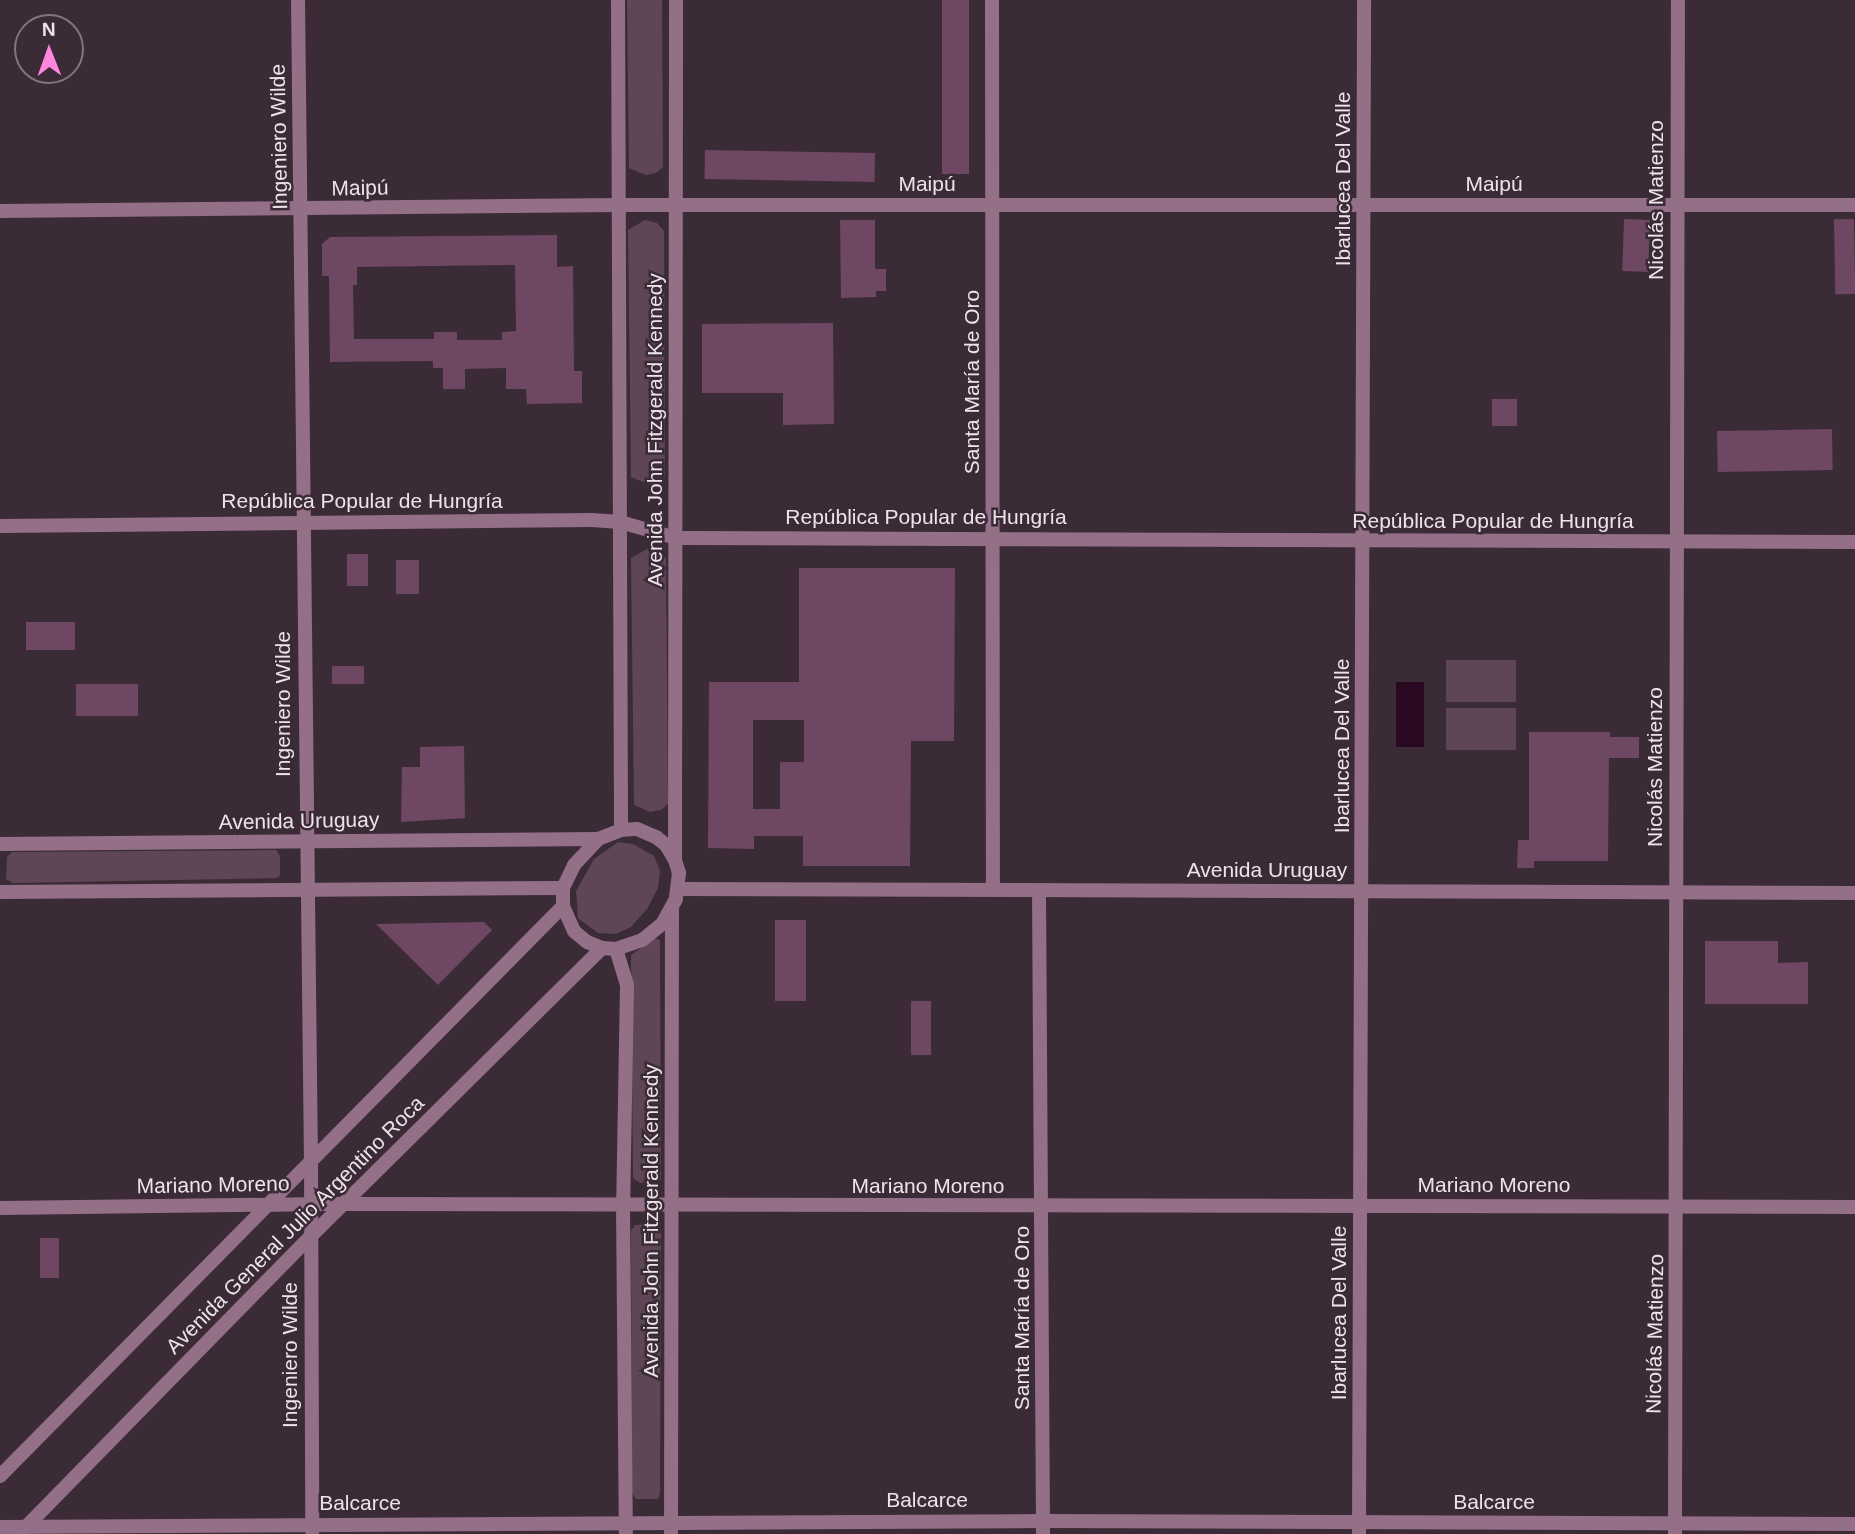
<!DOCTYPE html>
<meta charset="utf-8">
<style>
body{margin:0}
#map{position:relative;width:1855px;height:1534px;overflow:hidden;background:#3b2b36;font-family:Helvetica,sans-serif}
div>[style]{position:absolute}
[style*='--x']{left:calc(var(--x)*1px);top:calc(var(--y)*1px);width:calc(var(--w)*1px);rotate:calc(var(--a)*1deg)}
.green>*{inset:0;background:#5e4656;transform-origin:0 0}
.water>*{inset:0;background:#2a0923;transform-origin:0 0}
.building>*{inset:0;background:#6e4762;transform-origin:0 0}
.minor>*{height:14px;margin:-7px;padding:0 7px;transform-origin:7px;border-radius:7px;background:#936f88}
.tertiary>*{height:14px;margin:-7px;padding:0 7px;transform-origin:7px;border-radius:7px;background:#936f88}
span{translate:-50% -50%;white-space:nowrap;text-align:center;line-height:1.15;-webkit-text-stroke:5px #3b2b36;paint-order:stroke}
.street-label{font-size:21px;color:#eee3ea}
.north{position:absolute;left:14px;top:14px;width:70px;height:70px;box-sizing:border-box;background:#3b2b36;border:2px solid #83757e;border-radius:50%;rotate:359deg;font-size:19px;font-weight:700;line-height:28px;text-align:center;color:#eee3ea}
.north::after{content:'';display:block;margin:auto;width:24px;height:32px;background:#ff85df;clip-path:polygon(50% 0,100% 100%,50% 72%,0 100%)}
</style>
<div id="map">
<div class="green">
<div style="clip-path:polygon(627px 0,662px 0,663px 167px,656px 173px,646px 175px,629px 168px)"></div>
<div style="clip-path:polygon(645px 220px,657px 223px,664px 231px,665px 476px,659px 482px,648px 484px,631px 477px,628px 230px)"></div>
<div style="clip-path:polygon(647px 549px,660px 551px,666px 559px,668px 804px,661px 810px,650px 812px,634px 805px,631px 558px)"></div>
<div style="left:1446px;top:660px;width:70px;height:42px"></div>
<div style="left:1516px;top:708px;width:42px;height:70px;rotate:90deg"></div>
<div style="clip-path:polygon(618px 842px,633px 844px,654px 856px,660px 871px,658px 888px,647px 909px,631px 927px,616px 934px,598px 933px,578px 918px,576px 891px,594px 859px)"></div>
<div style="clip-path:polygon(276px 850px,280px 856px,280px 875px,277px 878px,13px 883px,6px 879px,7px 857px,12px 852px)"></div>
<div style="clip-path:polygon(655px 938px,660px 940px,661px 1180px,640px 1183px,633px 1178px,631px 955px)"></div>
<div style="clip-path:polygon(658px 1224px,661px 1230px,660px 1493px,658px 1499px,636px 1499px,632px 1493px,631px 1231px,635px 1225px)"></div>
</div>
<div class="water">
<div style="left:1396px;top:682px;width:28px;height:65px"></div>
</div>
<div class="building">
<div style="left:942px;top:0;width:27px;height:174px"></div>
<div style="left:705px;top:150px;width:170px;height:29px;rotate:1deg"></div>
<div style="left:1624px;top:219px;width:26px;height:52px;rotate:2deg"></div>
<div style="left:1854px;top:219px;width:75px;height:20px;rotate:89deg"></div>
<div style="clip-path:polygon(840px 220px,875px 220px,875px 269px,886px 269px,886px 291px,876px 291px,876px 297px,841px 298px)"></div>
<div style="clip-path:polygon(evenodd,557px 235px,557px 267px,573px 266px,574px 371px,582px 371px,582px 403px,527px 404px,526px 389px,506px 389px,506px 368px,465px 369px,465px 389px,443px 389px,443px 368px,433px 368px,433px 361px,330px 362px,329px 276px,322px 276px,322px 244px,330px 237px,557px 235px,515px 265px,516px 331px,502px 332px,502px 340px,457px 340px,457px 332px,434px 332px,434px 339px,354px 339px,353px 285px,357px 285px,357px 267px,515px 265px)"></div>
<div style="clip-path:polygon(833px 323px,834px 424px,783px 425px,783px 393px,702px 393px,702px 324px)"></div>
<div style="left:1492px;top:399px;width:25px;height:27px"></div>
<div style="left:1832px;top:429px;width:41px;height:115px;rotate:89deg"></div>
<div style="left:347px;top:554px;width:21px;height:32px"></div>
<div style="left:396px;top:560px;width:23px;height:34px"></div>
<div style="clip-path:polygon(evenodd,799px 568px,955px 568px,954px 741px,911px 741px,910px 866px,803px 866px,803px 836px,754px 836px,754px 849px,708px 848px,709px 682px,799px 682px,799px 568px,753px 720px,804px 720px,804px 762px,780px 762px,780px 809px,753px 809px,753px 720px)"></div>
<div style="left:26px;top:622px;width:49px;height:28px"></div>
<div style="left:332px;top:666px;width:32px;height:18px"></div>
<div style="left:76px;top:684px;width:62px;height:32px"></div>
<div style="clip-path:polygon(1529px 732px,1610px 732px,1610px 737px,1639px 737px,1639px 758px,1609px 758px,1608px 861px,1534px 861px,1534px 868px,1517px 868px,1518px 840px,1529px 840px)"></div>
<div style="clip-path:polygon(464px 746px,465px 818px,401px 822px,402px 767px,420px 767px,420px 747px)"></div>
<div style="left:775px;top:920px;width:31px;height:81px"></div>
<div style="clip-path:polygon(484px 922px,492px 930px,438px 985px,376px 924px)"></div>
<div style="clip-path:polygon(1705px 941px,1778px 941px,1778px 963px,1808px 962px,1808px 1004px,1705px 1004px)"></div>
<div style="left:911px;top:1001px;width:20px;height:54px"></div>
<div style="left:40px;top:1238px;width:19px;height:40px"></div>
</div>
<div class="minor">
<div style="--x:298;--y:0;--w:1161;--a:89.36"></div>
<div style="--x:311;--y:1161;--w:370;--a:89.8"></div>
<div style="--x:618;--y:0;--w:830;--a:89.79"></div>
<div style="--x:992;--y:0;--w:890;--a:89.94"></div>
<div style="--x:0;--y:211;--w:619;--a:-0.56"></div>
<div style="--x:619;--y:205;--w:1236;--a:0"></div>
<div style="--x:0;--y:526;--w:592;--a:-0.58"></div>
<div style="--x:592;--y:520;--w:28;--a:4"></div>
<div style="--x:620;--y:522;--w:58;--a:15.9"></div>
<div style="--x:676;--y:538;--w:1179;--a:0.19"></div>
<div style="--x:675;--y:860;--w:860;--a:-89.93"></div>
<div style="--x:1039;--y:891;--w:643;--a:89.64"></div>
<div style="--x:0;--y:1208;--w:345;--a:-0.7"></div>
<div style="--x:345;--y:1204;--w:1510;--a:0.11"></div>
<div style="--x:0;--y:1527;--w:1043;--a:-0.33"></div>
<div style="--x:1043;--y:1521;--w:812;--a:0.21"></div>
<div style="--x:1359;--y:1534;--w:1534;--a:-89.81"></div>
<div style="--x:1675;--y:1534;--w:1534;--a:-89.89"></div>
</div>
<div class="tertiary">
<div style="--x:637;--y:829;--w:21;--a:23"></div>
<div style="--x:656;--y:837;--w:13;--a:39"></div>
<div style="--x:666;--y:845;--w:17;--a:59"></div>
<div style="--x:675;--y:860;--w:14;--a:73"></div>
<div style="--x:679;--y:873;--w:26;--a:97"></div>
<div style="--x:676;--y:899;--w:29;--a:119"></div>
<div style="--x:662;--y:924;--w:26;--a:141"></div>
<div style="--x:642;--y:940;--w:28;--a:161"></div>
<div style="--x:616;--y:949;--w:14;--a:-176"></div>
<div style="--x:602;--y:948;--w:16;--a:-158"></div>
<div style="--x:587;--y:942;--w:17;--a:-140"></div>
<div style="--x:574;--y:931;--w:27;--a:-114"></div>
<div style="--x:563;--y:906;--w:18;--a:-90"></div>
<div style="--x:563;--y:888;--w:25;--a:-64"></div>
<div style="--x:574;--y:865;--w:35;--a:-47"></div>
<div style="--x:598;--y:839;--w:25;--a:-21"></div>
<div style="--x:621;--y:830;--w:16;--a:-4"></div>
<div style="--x:0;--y:844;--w:598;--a:-0.48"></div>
<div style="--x:679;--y:889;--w:1176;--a:0.19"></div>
<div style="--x:0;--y:892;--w:563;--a:-0.41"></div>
<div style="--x:616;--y:949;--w:38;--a:73"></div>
<div style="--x:627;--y:985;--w:220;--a:91"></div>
<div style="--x:623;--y:1205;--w:329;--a:89.5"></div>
<div style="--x:0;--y:1476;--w:801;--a:-45.35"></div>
<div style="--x:19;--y:1534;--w:416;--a:-45.6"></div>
<div style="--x:310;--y:1237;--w:411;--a:-44.7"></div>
<div style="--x:671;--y:1534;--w:625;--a:-89.91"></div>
</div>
<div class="street-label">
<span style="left:279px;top:137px;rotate:-91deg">Ingeniero Wilde</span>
<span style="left:1343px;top:179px;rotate:-90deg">Ibarlucea Del Valle</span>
<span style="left:927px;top:184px">Maipú</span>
<span style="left:1494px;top:184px">Maipú</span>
<span style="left:360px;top:188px;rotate:-1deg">Maipú</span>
<span style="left:1656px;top:200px;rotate:-90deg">Nicolás Matienzo</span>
<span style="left:972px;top:382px;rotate:-90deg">Santa María de Oro</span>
<span style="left:655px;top:430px;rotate:-90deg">Avenida John Fitzgerald Kennedy</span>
<span style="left:362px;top:501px">República Popular de Hungría</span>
<span style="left:926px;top:517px">República Popular de Hungría</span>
<span style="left:1493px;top:521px">República Popular de Hungría</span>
<span style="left:283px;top:704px;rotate:-90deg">Ingeniero Wilde</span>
<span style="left:1342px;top:746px;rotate:-90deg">Ibarlucea Del Valle</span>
<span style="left:1655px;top:767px;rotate:-90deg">Nicolás Matienzo</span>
<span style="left:299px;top:821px;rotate:-1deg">Avenida Uruguay</span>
<span style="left:1267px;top:870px">Avenida Uruguay</span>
<span style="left:213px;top:1185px;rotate:-1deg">Mariano Moreno</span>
<span style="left:1494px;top:1185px">Mariano Moreno</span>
<span style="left:928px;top:1186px">Mariano Moreno</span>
<span style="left:651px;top:1221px;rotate:-90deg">Avenida John Fitzgerald Kennedy</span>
<span style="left:295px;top:1225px;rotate:-45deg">Avenida General Julio Argentino Roca</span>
<span style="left:1339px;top:1313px;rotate:-90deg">Ibarlucea Del Valle</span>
<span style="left:1022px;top:1318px;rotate:-90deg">Santa María de Oro</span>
<span style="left:1655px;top:1334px;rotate:-89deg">Nicolás Matienzo</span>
<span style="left:290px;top:1355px;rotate:-90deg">Ingeniero Wilde</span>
<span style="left:927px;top:1500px">Balcarce</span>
<span style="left:1494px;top:1502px">Balcarce</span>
<span style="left:360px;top:1503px">Balcarce</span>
</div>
<div class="north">N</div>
</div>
